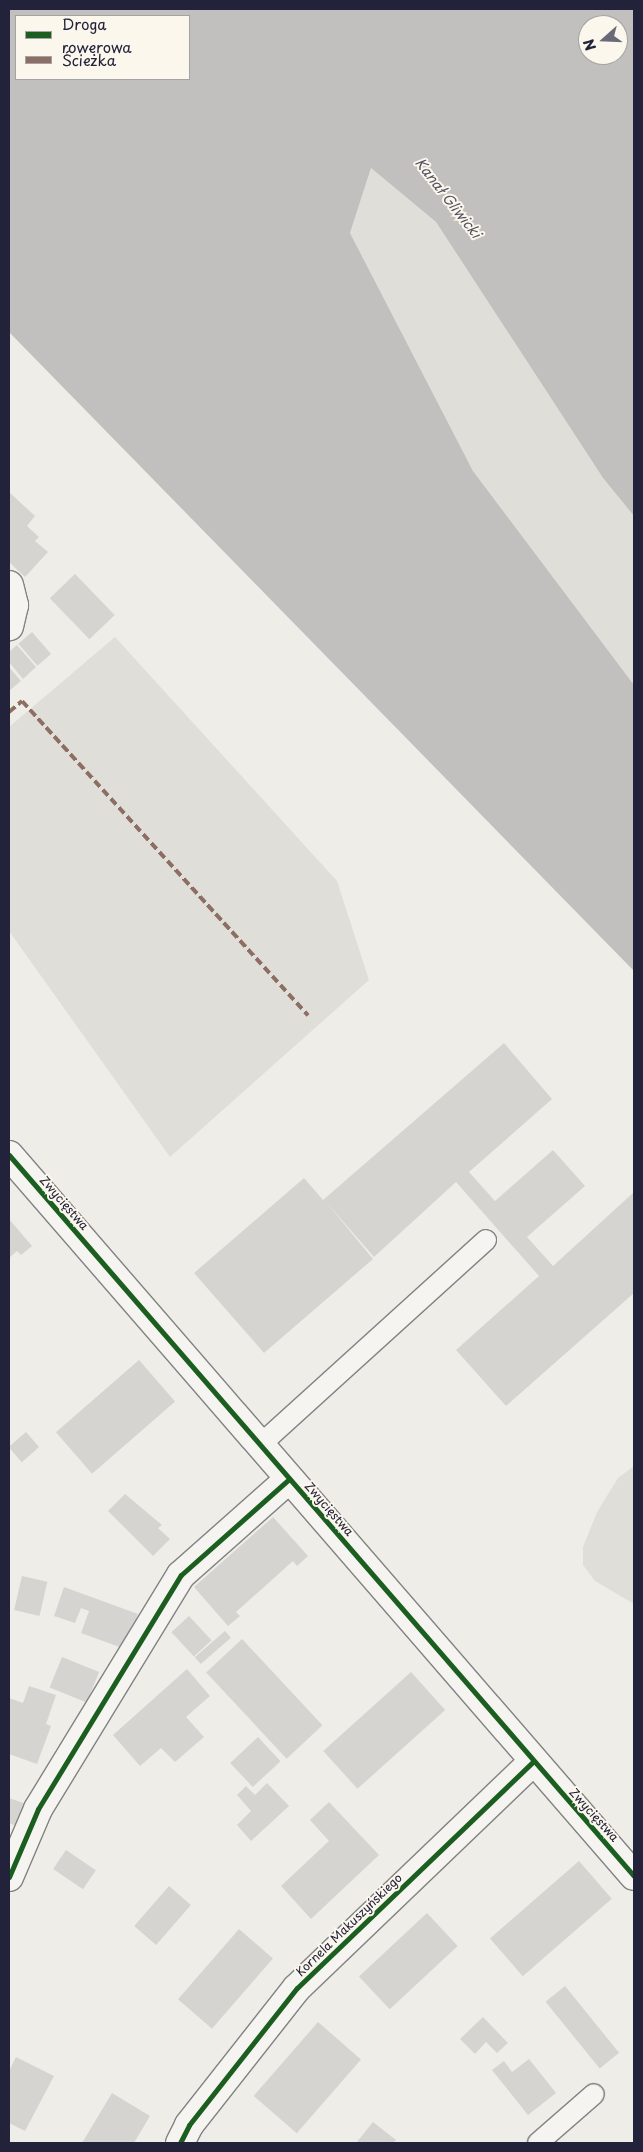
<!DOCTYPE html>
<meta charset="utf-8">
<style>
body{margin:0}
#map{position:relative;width:643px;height:2152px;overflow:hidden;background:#efede8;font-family:"Playpen Sans",sans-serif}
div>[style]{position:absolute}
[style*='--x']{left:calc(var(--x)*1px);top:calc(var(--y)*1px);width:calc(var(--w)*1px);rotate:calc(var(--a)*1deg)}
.green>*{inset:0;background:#e0ded9}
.water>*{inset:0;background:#c2bfbf}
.building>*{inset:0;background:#d6d4d1;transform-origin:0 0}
.roads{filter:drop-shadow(1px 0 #838284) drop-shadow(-1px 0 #838284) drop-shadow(0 1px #838284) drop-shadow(0 -1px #838284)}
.lane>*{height:20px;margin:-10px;padding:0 10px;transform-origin:10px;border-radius:10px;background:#f5f4f0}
.street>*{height:28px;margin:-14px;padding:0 14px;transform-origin:14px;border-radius:14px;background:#f5f4f0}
.quiet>*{height:4px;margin-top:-2px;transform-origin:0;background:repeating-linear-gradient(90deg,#8d6e63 0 8px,transparent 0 12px)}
.cycleway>*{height:5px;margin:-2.5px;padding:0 2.5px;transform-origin:2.5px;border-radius:2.5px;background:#1b5e20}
span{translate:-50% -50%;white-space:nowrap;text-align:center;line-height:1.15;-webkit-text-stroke:4px #fbf7ec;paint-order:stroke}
.street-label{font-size:12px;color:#22223b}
.water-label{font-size:14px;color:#535263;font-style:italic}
.frame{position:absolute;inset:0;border:10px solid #22223b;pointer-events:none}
.legend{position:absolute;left:15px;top:15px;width:175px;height:65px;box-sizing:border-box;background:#fbf7ec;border:1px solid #a4a2a5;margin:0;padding:6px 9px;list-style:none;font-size:15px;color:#22223b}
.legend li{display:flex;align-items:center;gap:10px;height:25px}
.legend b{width:25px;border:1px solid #a4a2a5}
.north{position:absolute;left:578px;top:15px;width:50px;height:50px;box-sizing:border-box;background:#fbf7ec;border:1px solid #a4a2a5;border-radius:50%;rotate:250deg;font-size:14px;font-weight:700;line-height:20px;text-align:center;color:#22223b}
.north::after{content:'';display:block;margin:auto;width:18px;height:22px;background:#6a6978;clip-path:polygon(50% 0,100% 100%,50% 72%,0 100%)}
</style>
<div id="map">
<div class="green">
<div style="clip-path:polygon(371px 168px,436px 222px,603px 478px,634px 516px,634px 685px,473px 471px,350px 233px)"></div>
<div style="clip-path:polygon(115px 637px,337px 881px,369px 980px,170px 1157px,9px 931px,9px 727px)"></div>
<div style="clip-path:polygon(634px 1466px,634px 1604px,595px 1581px,583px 1565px,583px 1547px,597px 1512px,618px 1478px)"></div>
</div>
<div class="water">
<div style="clip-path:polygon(evenodd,9px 9px,634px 9px,634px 516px,603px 478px,436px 222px,371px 168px,350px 233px,473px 471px,634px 685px,634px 971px,9px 332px,9px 9px,16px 16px,189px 16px,189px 79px,16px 79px,16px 16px,9px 9px,588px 25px,618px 25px,618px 55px,588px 55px,588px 25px)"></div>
</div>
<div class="building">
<div style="clip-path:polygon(9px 492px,35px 516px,27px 526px,39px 537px,35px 541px,48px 552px,25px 577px,9px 562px)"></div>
<div style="left:75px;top:574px;width:57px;height:35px;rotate:46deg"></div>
<div style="left:32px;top:632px;width:29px;height:18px;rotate:49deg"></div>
<div style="clip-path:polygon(17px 645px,36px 667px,23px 679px,9px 662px,9px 652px)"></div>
<div style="clip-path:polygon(9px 667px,21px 681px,9px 691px)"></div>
<div style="clip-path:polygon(504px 1043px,552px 1099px,469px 1172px,495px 1201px,553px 1150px,585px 1186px,527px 1237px,553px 1266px,634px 1192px,634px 1293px,506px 1406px,456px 1350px,539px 1276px,456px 1182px,374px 1257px,326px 1202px,373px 1259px,264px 1353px,194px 1273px,304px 1178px,323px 1200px)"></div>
<div style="clip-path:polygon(9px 1219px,32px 1246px,21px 1255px,17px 1251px,9px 1258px)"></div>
<div style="left:139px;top:1360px;width:55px;height:110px;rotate:49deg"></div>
<div style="left:26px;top:1432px;width:20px;height:23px;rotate:49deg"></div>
<div style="clip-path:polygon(125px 1494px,162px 1525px,158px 1528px,170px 1539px,153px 1556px,108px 1511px)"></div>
<div style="clip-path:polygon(273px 1517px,308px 1556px,297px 1566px,293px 1561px,236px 1612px,240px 1616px,228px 1626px,194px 1587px)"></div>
<div style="left:22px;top:1576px;width:26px;height:35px;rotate:13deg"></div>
<div style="clip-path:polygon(64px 1587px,138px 1614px,125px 1649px,81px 1633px,89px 1611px,81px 1608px,75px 1623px,54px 1616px)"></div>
<div style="left:189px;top:1616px;width:33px;height:24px;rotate:47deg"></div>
<div style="left:225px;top:1631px;width:9px;height:40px;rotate:49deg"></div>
<div style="left:242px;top:1639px;width:118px;height:49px;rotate:47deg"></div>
<div style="left:62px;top:1657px;width:40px;height:33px;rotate:22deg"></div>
<div style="clip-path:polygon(187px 1669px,210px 1696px,186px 1717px,204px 1737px,175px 1762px,161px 1748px,140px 1766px,113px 1735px)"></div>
<div style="left:411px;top:1672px;width:51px;height:118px;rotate:48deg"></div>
<div style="clip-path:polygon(29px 1686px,56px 1695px,46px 1724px,51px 1726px,37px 1764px,9px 1754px,9px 1698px,23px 1703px)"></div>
<div style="left:258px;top:1737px;width:33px;height:38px;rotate:47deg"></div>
<div style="clip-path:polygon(267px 1783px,289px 1806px,251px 1841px,237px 1825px,251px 1811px,237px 1795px,246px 1786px,255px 1795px)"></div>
<div style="clip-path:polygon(9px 1798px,29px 1805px,21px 1828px,9px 1823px)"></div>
<div style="clip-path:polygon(329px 1802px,379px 1855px,311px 1919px,281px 1886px,329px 1841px,310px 1820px)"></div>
<div style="left:66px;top:1850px;width:36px;height:23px;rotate:34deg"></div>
<div style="left:579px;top:1861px;width:50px;height:118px;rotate:49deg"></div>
<div style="left:169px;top:1886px;width:29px;height:53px;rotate:41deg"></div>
<div style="left:427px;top:1913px;width:45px;height:93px;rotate:47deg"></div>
<div style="left:239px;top:1929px;width:45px;height:93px;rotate:41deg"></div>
<div style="left:565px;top:1986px;width:86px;height:25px;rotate:51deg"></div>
<div style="clip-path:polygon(483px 2017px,508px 2043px,497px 2053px,486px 2042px,475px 2054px,460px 2039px)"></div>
<div style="left:318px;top:2022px;width:57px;height:98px;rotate:41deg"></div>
<div style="clip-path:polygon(16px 2057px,54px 2076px,25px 2131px,9px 2123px,9px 2071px)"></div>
<div style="clip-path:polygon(529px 2059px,556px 2093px,528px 2115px,492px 2070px,504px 2061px,512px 2072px)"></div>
<div style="clip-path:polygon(112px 2093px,150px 2116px,134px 2143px,82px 2143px)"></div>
<div style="clip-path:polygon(373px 2122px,396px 2140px,393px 2143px,356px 2143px)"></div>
</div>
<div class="roads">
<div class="lane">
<div style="--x:260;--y:1445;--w:305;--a:-42.2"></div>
<div style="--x:538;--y:2143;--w:74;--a:-41.2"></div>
</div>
<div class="street">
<div style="--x:9;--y:585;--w:21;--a:76"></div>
<div style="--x:14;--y:605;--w:22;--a:103"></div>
<div style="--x:9;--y:1155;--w:954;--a:49.08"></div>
<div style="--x:9;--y:1877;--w:74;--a:-66.9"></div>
<div style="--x:38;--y:1809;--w:274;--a:-58.6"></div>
<div style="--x:181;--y:1575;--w:144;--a:-41.6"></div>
<div style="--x:180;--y:2143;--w:20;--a:-63"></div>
<div style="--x:189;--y:2125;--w:174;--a:-51.8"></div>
<div style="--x:297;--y:1988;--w:327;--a:-43.8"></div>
</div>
</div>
<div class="quiet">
<div style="--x:9;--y:712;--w:17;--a:-40"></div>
<div style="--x:22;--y:701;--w:425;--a:47.7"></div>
</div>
<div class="cycleway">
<div style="--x:9;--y:1155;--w:954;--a:49.08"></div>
<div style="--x:9;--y:1877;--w:74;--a:-66.9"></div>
<div style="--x:38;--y:1809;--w:274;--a:-58.6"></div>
<div style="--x:181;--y:1575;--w:144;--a:-41.6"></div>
<div style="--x:180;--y:2143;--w:20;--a:-63"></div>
<div style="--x:189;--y:2125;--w:174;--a:-51.8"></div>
<div style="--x:297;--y:1988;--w:327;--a:-43.8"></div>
</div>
<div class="street-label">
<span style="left:64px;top:1203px;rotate:49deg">Zwycięstwa</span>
<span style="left:329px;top:1509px;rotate:49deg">Zwycięstwa</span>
<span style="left:594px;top:1815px;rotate:48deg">Zwycięstwa</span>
<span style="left:349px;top:1925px;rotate:-44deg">Kornela Makuszyńskiego</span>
</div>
<div class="water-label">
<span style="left:448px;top:198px;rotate:52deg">Kanał Gliwicki</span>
</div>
<div class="frame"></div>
<ul class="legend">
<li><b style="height:6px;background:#1b5e20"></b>Droga rowerowa</li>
<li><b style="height:6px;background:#8d6e63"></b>Ścieżka</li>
</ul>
<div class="north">N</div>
</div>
